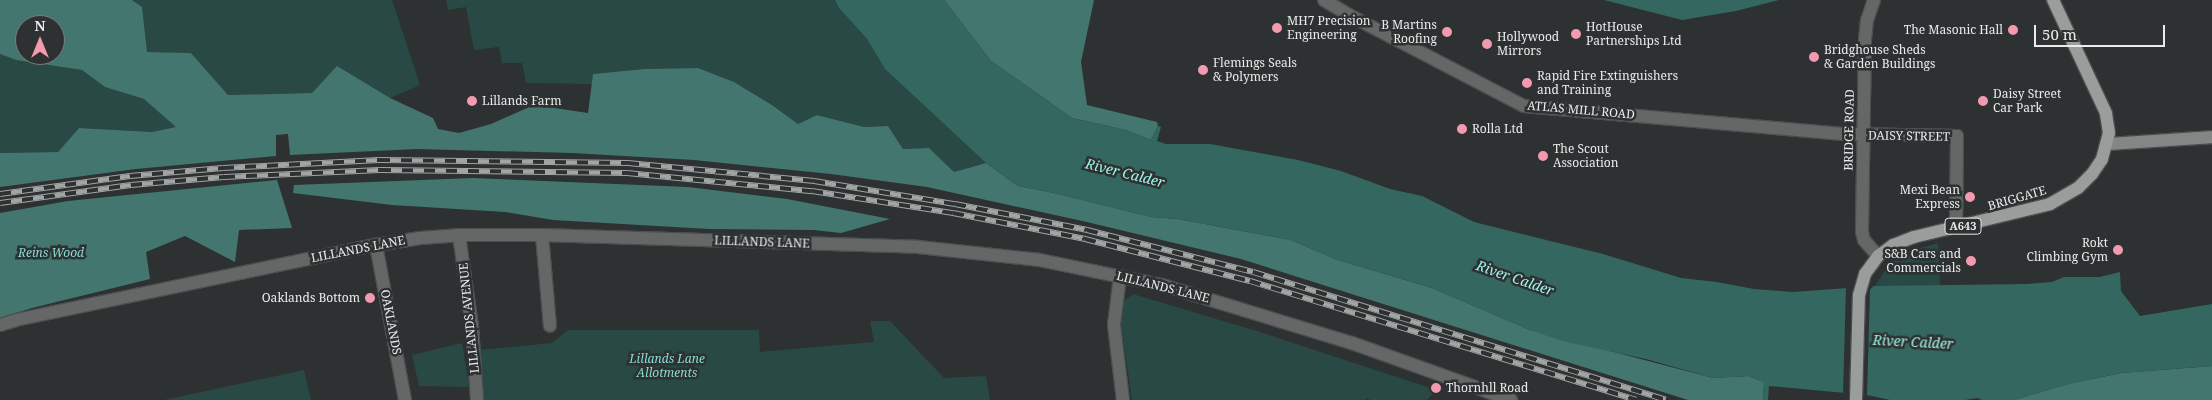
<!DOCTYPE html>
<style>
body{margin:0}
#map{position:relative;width:2212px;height:400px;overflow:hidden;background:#2d3131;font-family:"Noto Serif",serif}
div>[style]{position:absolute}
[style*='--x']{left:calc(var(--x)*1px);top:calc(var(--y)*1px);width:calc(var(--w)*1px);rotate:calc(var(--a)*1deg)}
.green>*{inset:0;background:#294945}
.forest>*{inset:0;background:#447670}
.water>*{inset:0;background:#346760}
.pier>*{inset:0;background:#2d3131}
.roads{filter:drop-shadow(1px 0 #4b4f4f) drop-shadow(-1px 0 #4b4f4f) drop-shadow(0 1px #4b4f4f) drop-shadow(0 -1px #4b4f4f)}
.street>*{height:12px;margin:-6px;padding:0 6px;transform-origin:6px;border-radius:6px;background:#656767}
.secondary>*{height:12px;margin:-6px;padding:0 6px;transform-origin:6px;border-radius:6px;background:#838685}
.primary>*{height:12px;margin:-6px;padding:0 6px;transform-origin:6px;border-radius:6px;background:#999d9c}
.rail>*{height:5.5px;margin-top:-2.75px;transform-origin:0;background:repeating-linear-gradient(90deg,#2d3131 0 11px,#a1a5a4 0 22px);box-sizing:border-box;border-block:1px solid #a1a5a4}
.dots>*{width:14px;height:14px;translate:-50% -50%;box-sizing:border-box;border:2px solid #2d3131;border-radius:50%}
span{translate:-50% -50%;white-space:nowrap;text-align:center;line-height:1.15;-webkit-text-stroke:5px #2d3131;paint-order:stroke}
.shield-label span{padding:1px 4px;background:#2d3131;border:1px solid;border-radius:4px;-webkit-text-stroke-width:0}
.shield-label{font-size:11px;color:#e9eceb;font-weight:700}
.poi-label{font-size:12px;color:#e9eceb}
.left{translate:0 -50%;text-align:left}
.right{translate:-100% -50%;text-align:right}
.street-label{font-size:12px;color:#e9eceb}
.park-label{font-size:12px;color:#86ddd1;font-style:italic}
.water-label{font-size:14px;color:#9ff6ea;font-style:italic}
.north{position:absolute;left:15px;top:15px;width:50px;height:50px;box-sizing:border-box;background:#2d3131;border:1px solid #787c7b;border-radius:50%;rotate:0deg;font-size:14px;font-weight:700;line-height:20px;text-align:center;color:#e9eceb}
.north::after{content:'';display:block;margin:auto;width:18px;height:22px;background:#f29aaf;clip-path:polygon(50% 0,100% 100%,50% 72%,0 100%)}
.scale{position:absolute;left:2034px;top:25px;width:131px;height:22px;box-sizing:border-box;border:2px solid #e9eceb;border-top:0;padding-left:6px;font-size:15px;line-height:18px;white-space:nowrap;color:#e9eceb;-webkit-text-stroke:4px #2d3131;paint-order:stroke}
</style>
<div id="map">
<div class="green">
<div style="clip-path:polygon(132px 0,392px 0,420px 85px,390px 98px,337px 67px,312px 93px,228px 95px,191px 53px,146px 52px,142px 7px)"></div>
<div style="clip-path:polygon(446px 0,835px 0,839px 8px,867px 39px,885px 69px,986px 163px,954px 172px,929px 148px,903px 149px,888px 126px,864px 127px,817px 115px,798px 124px,772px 105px,734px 82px,698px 68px,644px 69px,593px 74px,592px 84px,526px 83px,522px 63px,502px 63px,499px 47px,474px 50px,466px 7px,448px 10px)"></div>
<div style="clip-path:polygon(0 54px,16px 60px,82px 70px,105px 87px,144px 99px,177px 127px,152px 132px,79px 128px,58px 152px,0 153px)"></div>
<div style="clip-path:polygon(1938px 243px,1940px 287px,1875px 286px,1887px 267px,1904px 253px)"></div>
<div style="clip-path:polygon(1133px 294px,1260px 332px,1436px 390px,1427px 400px,1370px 400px,1367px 398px,1365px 400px,1132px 400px,1119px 309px,1121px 303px)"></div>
<div style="clip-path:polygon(870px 321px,890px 321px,944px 378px,986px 376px,990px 400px,482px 400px,479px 350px,552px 343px,568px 330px,759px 330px,760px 352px,874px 342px)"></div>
<div style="clip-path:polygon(462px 343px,469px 387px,419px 386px,412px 355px)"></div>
<div style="clip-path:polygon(304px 370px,311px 400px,164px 400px)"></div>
</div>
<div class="forest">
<div style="clip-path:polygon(evenodd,0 0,132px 0,142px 7px,147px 52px,191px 53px,228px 95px,312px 93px,337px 66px,390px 98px,433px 118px,438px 129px,459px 133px,491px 124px,534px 105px,588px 113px,593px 74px,644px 69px,698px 68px,734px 82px,772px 105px,798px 124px,817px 115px,864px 127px,888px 126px,903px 149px,929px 148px,954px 172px,986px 163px,1018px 186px,1054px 193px,1151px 217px,1178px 219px,1291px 240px,1335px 259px,1432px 288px,1530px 330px,1713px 378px,1748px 376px,1764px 382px,1763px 400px,1688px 400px,1241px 259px,1087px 222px,927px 187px,831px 174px,694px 160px,572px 153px,417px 149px,290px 155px,288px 134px,276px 135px,276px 156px,136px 169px,0 187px,0 153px,58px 152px,79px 128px,152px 132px,176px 127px,144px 99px,105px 87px,82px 70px,16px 60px,0 54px,0 0,25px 25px,55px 25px,55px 55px,25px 55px,25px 25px)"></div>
<div style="clip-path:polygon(944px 0,1094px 0,1081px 62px,1087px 105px,1157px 122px,1158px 126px,1151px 140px,1126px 130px,1072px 118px,991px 61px)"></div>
<div style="clip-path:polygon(473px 178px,688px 187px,787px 199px,890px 219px,841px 233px,814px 230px,709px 229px,553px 220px,505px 212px,392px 205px,293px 193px,294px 185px)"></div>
<div style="clip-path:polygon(277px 180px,292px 228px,239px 230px,235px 262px,185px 236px,146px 252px,150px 279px,32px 308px,0 318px,0 213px,68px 201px)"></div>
<div style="clip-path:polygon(2212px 366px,2212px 400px,2014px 400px,2068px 384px,2121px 373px)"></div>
</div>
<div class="water">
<div style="clip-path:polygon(835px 0,944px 0,991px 61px,1072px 118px,1126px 130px,1151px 140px,1158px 126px,1161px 127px,1157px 141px,1166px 144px,1210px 144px,1298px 160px,1341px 171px,1390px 189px,1422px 196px,1474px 222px,1603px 254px,1681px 278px,1717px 282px,1754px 289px,1793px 292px,1875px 286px,2026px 284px,2052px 282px,2064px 277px,2100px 277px,2120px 272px,2121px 291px,2140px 316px,2212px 304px,2212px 366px,2121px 373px,2068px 384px,2014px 400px,1982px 400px,1977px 398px,1965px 400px,1890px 400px,1867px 395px,1769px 386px,1768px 400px,1763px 400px,1764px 382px,1748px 376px,1713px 378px,1646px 359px,1562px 341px,1530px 330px,1432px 288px,1335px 259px,1291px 240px,1178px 219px,1151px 217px,1054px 193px,1018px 186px,986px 163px,885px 69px,867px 39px,839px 8px)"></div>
<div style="clip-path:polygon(1604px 0,1779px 0,1736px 11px,1682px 20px)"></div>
</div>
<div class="pier">
<div style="clip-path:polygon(1875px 284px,1870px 290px,1867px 395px,1843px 394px,1846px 286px)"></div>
</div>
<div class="roads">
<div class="street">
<div style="--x:1324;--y:0;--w:29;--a:31"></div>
<div style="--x:1349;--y:15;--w:197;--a:27.5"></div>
<div style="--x:1524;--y:106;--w:323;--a:5"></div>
<div style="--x:1846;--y:134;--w:111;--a:1"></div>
<div style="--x:1957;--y:136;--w:91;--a:90.6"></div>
<div style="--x:1874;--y:0;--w:21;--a:109"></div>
<div style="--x:1867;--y:20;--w:19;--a:96"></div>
<div style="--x:1865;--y:39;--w:193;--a:90.9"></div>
<div style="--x:1862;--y:232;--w:8;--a:76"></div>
<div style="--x:1864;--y:240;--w:21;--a:49"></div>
<div style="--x:459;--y:235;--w:92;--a:81.9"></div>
<div style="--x:472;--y:326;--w:74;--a:86.1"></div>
<div style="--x:542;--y:235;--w:91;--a:85"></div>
<div style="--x:376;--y:245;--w:158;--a:79.4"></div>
<div style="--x:1120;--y:276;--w:49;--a:97"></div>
<div style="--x:1114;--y:325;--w:76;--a:83.2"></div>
<div style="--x:0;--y:325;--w:17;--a:-17"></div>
<div style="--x:16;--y:320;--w:368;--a:-11.8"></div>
<div style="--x:376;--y:245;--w:45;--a:-9"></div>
<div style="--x:420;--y:238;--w:39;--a:-4"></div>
<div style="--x:459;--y:235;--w:83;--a:0"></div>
<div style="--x:542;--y:235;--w:376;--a:1.8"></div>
<div style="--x:918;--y:247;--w:123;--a:6.1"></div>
<div style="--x:1040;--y:260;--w:128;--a:11.7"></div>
<div style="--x:1165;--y:286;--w:195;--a:17"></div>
<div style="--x:1352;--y:343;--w:169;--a:19.7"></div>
</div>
<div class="secondary">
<div style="--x:2107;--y:144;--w:105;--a:-3.8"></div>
</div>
<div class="primary">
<div style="--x:1856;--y:400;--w:105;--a:-88.4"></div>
<div style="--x:1859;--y:295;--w:22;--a:-74"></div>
<div style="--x:1865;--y:274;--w:22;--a:-54"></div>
<div style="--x:1878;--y:256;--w:19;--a:-36"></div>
<div style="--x:1893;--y:245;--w:22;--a:-21"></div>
<div style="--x:1914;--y:237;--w:140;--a:-13.6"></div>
<div style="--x:2050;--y:204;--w:32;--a:-30"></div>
<div style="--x:2078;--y:188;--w:20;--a:-45"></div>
<div style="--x:2092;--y:174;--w:18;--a:-56"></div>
<div style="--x:2102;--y:159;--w:27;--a:-75"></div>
<div style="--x:2109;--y:133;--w:20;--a:-99"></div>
<div style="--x:2106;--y:113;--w:125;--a:-115.1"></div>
</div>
</div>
<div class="rail">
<div style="--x:0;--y:194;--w:131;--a:-7.9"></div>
<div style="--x:130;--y:176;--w:93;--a:-4.9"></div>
<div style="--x:223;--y:168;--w:156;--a:-2.9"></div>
<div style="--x:379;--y:160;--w:249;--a:0.7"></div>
<div style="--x:628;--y:163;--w:187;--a:5.5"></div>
<div style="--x:814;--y:181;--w:143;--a:9.3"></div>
<div style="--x:955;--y:204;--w:135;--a:11.1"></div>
<div style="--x:1087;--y:230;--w:171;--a:14.2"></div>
<div style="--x:1253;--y:272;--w:432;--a:17.2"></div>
<div style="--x:0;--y:203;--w:132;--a:-7.8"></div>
<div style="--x:131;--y:185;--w:93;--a:-4.9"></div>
<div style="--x:224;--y:177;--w:156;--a:-2.6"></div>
<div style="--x:380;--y:170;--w:247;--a:0.7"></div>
<div style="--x:627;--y:173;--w:186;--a:5.6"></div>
<div style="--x:812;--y:191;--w:143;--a:8.9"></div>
<div style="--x:953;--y:213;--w:135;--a:11.1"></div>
<div style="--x:1085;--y:239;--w:170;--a:14.3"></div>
<div style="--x:1250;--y:281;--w:404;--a:17.1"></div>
</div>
<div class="dots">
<div style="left:1277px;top:28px;background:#f29aaf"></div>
<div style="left:2013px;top:30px;background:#f29aaf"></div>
<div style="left:1447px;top:32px;background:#f29aaf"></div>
<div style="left:1576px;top:34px;background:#f29aaf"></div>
<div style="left:1487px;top:44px;background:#f29aaf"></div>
<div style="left:1814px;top:57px;background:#f29aaf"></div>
<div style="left:1203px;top:70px;background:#f29aaf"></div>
<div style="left:1527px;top:83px;background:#f29aaf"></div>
<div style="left:472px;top:101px;background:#f29aaf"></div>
<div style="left:1983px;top:101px;background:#f29aaf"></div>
<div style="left:1462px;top:129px;background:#f29aaf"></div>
<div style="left:1543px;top:156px;background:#f29aaf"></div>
<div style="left:1970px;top:197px;background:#f29aaf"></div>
<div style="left:2118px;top:250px;background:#f29aaf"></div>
<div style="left:1971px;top:261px;background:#f29aaf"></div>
<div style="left:370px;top:298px;background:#f29aaf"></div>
<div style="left:1436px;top:388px;background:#f29aaf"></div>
</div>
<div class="shield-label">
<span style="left:1963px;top:226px">A643</span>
</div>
<div class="poi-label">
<span class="left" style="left:1287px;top:28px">MH7 Precision<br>Engineering</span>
<span class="right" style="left:1437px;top:32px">B Martins<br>Roofing</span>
<span class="left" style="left:1586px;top:34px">HotHouse<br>Partnerships Ltd</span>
<span class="right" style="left:2003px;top:30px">The Masonic Hall</span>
<span class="left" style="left:1497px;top:44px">Hollywood<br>Mirrors</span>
<span class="left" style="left:1824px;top:57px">Bridghouse Sheds<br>&amp; Garden Buildings</span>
<span class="left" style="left:1213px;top:70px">Flemings Seals<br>&amp; Polymers</span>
<span class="left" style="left:1537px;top:83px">Rapid Fire Extinguishers<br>and Training</span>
<span class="left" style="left:1993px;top:101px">Daisy Street<br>Car Park</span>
<span class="left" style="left:482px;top:101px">Lillands Farm</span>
<span class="left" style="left:1472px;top:129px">Rolla Ltd</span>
<span class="left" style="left:1553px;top:156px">The Scout<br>Association</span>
<span class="right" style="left:1960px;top:197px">Mexi Bean<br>Express</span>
<span class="right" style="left:2108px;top:250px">Rokt<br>Climbing Gym</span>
<span class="right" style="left:1961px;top:261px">S&amp;B Cars and<br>Commercials</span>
<span class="right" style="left:360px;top:298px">Oaklands Bottom</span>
<span class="left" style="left:1446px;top:388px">Thornhll Road</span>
</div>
<div class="street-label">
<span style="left:1581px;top:110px;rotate:5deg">ATLAS MILL ROAD</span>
<span style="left:1849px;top:130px;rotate:-89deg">BRIDGE ROAD</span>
<span style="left:1909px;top:136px;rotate:1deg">DAISY STREET</span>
<span style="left:2017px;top:198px;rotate:-16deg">BRIGGATE</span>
<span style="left:762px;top:242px;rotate:2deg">LILLANDS LANE</span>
<span style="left:358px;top:249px;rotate:-11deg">LILLANDS LANE</span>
<span style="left:1163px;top:287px;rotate:14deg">LILLANDS LANE</span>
<span style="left:469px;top:318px;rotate:-96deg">LILLANDS AVENUE</span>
<span style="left:391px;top:322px;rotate:79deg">OAKLANDS</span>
</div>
<div class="park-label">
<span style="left:51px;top:253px">Reins Wood</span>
<span style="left:667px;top:366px">Lillands Lane<br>Allotments</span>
</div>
<div class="water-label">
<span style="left:1125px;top:173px;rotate:14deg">River Calder</span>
<span style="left:1515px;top:278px;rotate:19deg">River Calder</span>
<span style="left:1913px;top:342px;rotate:3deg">River Calder</span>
</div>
<div class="north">N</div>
<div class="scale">50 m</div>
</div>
